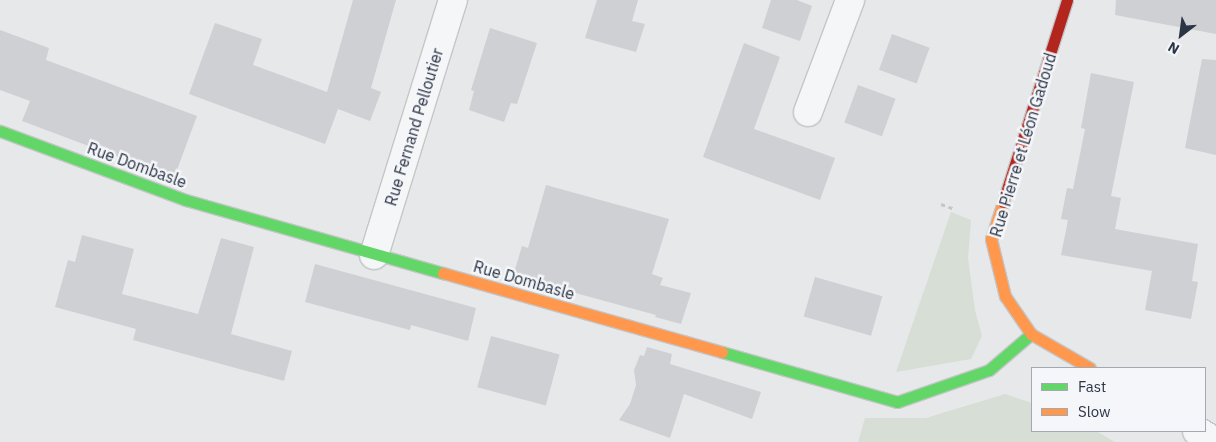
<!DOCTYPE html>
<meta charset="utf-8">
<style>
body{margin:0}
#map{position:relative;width:1216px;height:442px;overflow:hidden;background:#e6e8ea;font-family:"IBM Plex Sans",sans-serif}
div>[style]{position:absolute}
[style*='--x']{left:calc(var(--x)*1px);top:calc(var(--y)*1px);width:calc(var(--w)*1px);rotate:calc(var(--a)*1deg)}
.green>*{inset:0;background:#d6ded6}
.building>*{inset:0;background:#ced0d3;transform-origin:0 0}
.path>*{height:3px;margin-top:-1.5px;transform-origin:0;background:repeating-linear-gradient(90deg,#c5c6ca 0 4px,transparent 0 8px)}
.roads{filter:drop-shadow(1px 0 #c4c6c8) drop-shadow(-1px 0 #c4c6c8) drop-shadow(0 1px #c4c6c8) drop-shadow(0 -1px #c4c6c8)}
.street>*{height:28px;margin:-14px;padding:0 14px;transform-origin:14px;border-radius:14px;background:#f5f6f7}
.fast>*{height:11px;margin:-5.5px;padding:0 5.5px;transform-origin:5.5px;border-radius:5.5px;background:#63d668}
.slow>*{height:11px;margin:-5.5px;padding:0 5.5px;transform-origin:5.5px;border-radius:5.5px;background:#ff974d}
.jam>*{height:11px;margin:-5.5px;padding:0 5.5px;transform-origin:5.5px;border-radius:5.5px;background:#b3261e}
span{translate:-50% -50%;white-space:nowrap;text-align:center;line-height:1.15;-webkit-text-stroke:5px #f4f6f9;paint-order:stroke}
.street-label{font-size:16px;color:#2b3445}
.legend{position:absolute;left:1031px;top:367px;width:175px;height:65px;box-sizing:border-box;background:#f4f6f9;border:1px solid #a4a8b1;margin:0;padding:6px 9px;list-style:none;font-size:15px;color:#2b3445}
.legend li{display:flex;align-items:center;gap:10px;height:25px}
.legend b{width:25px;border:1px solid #a4a8b1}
.north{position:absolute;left:1156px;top:10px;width:50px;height:50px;-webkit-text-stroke:4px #f4f6f9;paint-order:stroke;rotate:210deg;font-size:14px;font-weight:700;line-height:20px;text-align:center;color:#2b3445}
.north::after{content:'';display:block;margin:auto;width:18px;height:22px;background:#2b3445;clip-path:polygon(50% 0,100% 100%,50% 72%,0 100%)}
</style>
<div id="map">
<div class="green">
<div style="clip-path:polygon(951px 212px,971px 220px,968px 258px,975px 310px,982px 336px,971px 359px,896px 372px)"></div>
<div style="clip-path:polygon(1005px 394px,1032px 403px,1032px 431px,1096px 431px,1115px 442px,858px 442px,865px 418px,926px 418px)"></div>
</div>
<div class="building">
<div style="clip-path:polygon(353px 0,396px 0,371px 88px,381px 92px,370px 121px,338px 109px,325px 144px,189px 94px,215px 23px,262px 39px,253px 65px,327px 92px)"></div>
<div style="clip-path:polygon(597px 0,638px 0,632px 21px,645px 24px,636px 52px,585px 38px)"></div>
<div style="clip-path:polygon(771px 0,797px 0,812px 6px,800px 41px,762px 28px)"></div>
<div style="clip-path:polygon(1116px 0,1216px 0,1216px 34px,1115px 15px)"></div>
<div style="clip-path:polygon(490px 28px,537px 43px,517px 104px,511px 103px,504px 122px,469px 110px,474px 91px,471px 90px)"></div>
<div style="clip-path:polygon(0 30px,49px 48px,46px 60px,197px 116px,174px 178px,22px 121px,30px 101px,0 90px)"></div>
<div style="left:892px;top:34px;width:40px;height:38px;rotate:20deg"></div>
<div style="clip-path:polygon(744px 43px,780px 57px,754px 129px,835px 158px,820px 200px,703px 157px)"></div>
<div style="clip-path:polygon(1202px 59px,1216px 60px,1216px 155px,1185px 148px)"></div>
<div style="clip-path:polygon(1091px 73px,1134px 82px,1111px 196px,1121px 198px,1115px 229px,1198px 244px,1192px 281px,1198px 282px,1191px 319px,1145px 310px,1152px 271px,1061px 255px,1068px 220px,1061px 219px,1067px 188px,1073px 189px,1085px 129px,1081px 128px)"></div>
<div style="left:858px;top:85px;width:40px;height:40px;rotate:20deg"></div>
<div style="clip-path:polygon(546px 185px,669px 219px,652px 274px,663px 278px,660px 285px,691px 293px,681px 324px,655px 317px,656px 315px,513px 276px,522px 246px,528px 248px)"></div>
<div style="clip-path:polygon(82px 235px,134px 249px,122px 294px,198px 314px,221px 238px,254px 247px,231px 334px,292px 351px,284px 381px,133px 340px,136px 329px,55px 307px,68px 260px,75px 262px)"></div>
<div style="clip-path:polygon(315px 264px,476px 308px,468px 341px,411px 325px,410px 330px,305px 302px)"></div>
<div style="left:815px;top:277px;width:70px;height:41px;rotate:16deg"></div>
<div style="left:491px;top:336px;width:71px;height:53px;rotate:15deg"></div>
<div style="clip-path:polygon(647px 347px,672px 354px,670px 364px,761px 392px,752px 419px,684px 394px,670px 438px,619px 420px,630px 404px,636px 385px,634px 370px,640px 355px,644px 356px)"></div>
</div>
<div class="path">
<div style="--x:941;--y:204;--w:15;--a:20"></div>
</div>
<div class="roads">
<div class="street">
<div style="--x:808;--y:112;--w:120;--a:-69.4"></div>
<div style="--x:374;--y:255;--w:267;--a:-72.8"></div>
<div style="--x:1197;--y:431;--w:22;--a:30"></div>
</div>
<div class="fast">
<div style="--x:0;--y:131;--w:198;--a:20.4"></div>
<div style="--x:186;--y:200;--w:267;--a:15.9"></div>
<div style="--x:722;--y:352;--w:182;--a:15.9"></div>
<div style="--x:897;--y:402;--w:97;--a:-19.2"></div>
<div style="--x:989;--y:370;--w:55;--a:-40.6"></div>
</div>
<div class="slow">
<div style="--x:1003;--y:202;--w:39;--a:108"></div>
<div style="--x:991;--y:239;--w:59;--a:76.2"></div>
<div style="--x:1005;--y:296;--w:46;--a:55.6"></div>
<div style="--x:1031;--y:334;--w:68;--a:30"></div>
<div style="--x:443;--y:273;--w:290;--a:15.8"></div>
</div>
<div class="jam">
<div style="--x:1003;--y:202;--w:212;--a:-72.4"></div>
</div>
</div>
<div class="street-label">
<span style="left:414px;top:127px;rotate:-73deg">Rue Fernand Pelloutier</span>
<span style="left:1023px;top:145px;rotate:-73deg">Rue Pierre et Léon Gadoud</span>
<span style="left:137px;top:165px;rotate:20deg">Rue Dombasle</span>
<span style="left:524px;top:280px;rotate:16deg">Rue Dombasle</span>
</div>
<ul class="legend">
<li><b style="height:6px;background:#63d668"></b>Fast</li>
<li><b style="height:6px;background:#ff974d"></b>Slow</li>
</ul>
<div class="north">N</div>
</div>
